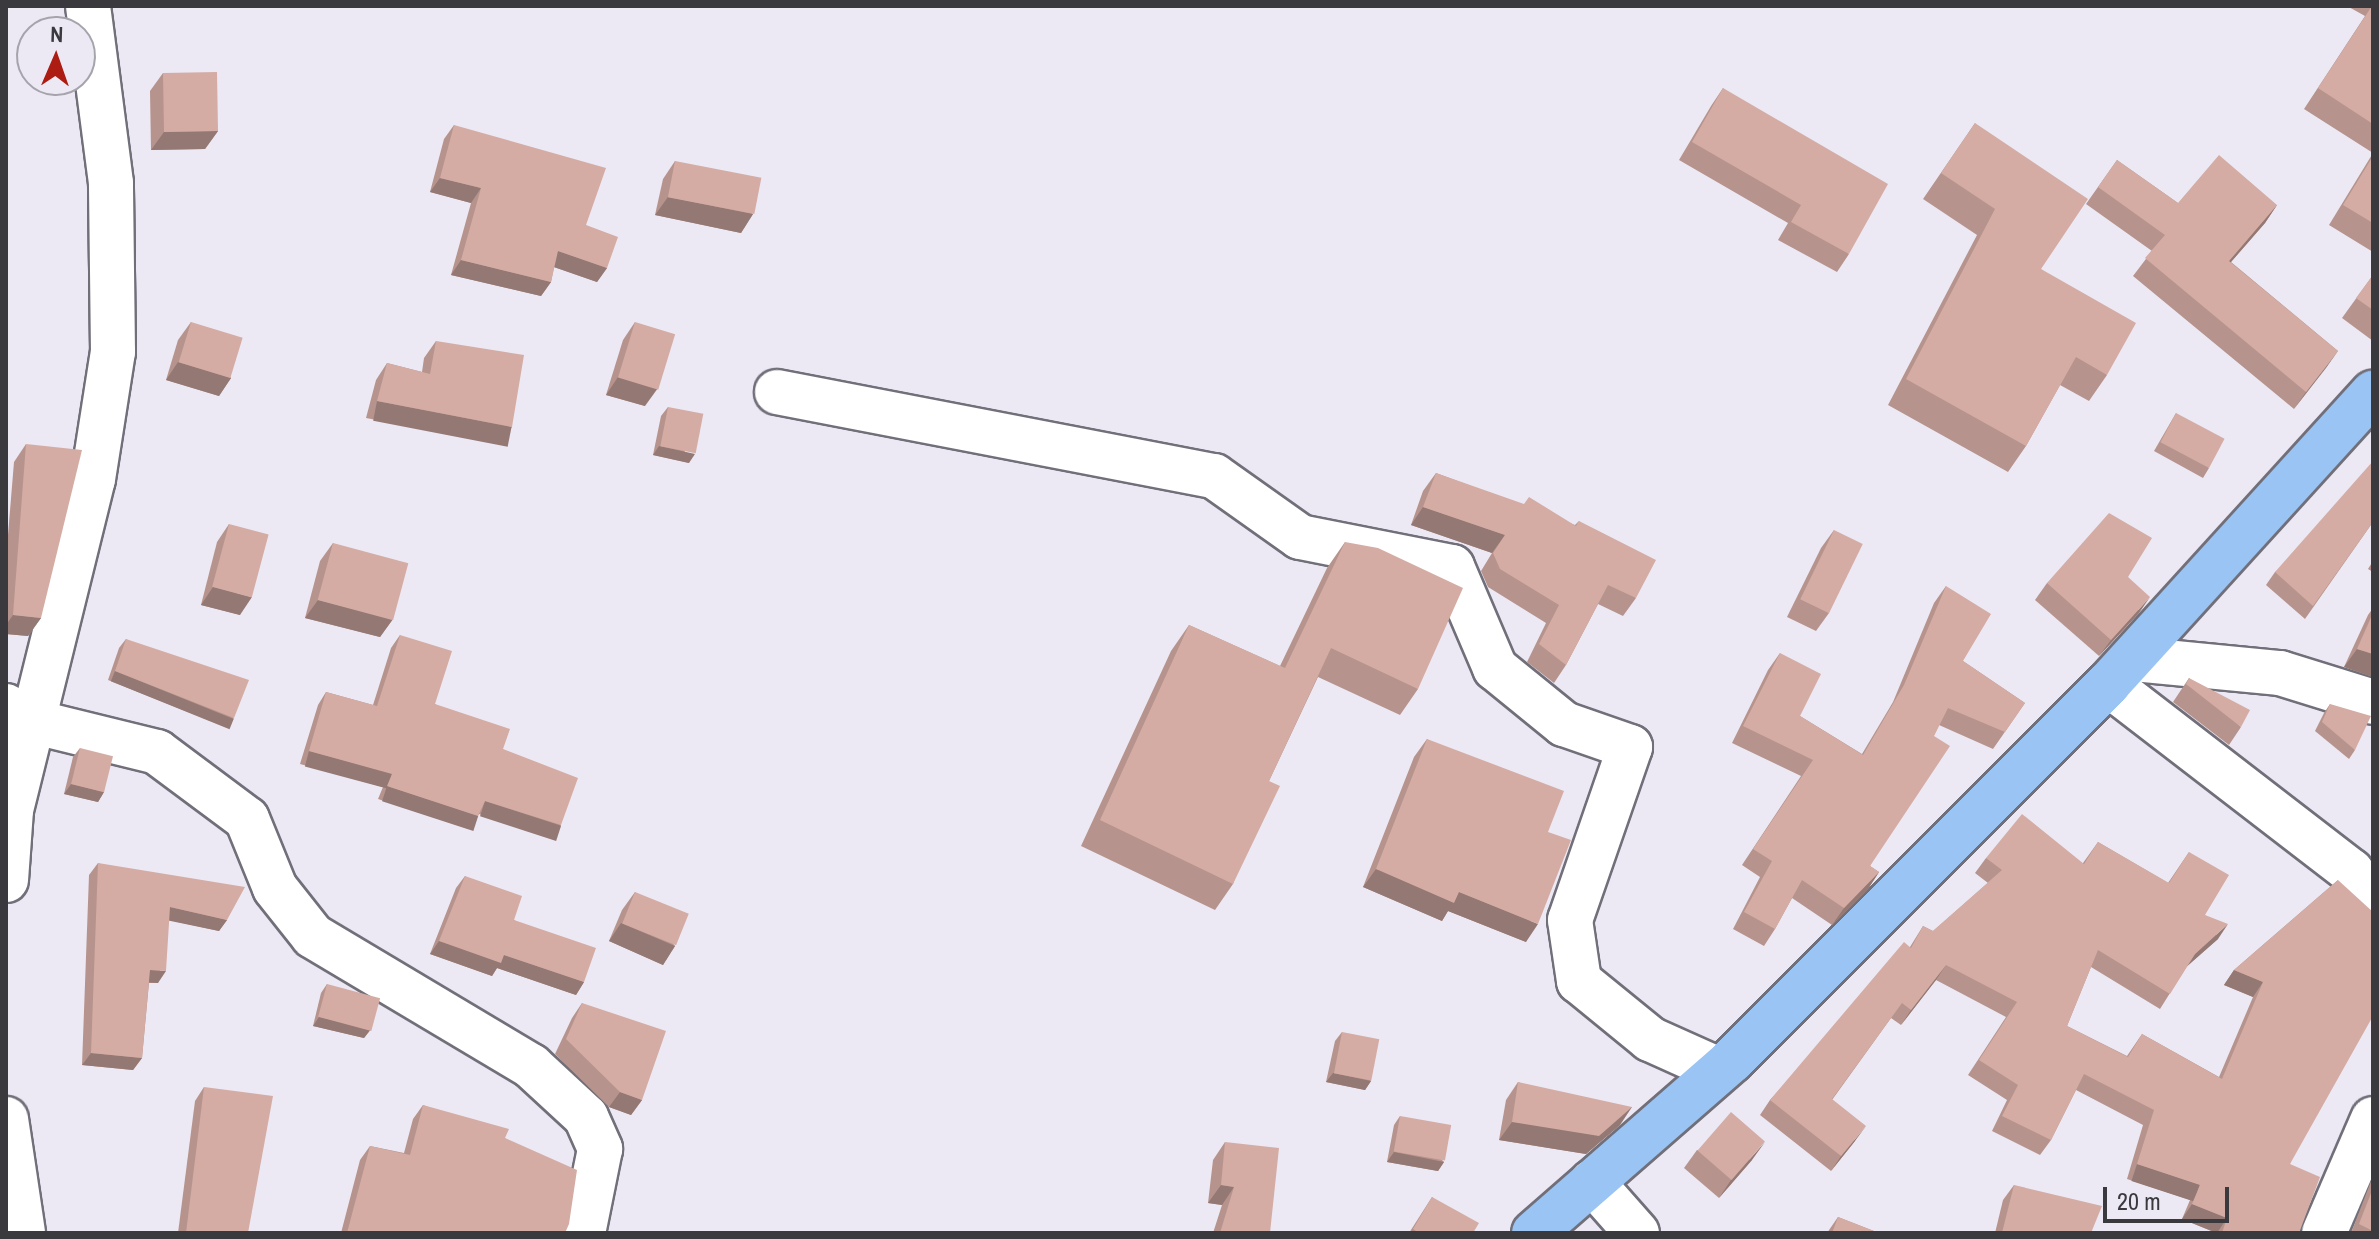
<!DOCTYPE html>
<style>
body{margin:0}
#map{position:relative;width:2379px;height:1239px;overflow:hidden;background:#ece9f5;font-family:"Archivo Narrow",sans-serif}
div>[style]{position:absolute}
[style*='--x']{left:calc(var(--x)*1px);top:calc(var(--y)*1px);width:calc(var(--w)*1px);rotate:calc(var(--a)*1deg)}
.roads{filter:drop-shadow(2px 0 #716f79) drop-shadow(-2px 0 #716f79) drop-shadow(0 2px #716f79) drop-shadow(0 -2px #716f79)}
.minor>*{height:44px;margin:-22px;padding:0 22px;transform-origin:22px;border-radius:22px;background:#fff}
.major>*{height:44px;margin:-22px;padding:0 22px;transform-origin:22px;border-radius:22px;background:#9ac4f4}
.wall>*{inset:0;background:#b6948d}
.shaded-wall>*{inset:0;background:#947873;transform-origin:0 0}
.building>*{inset:0;background:#d4aca4;transform-origin:0 0}
span{translate:-50% -50%;white-space:nowrap;text-align:center;line-height:1.15;-webkit-text-stroke:6px #ece9f5;paint-order:stroke}
.frame{position:absolute;inset:0;border:8px solid #3a393d;pointer-events:none}
.north{position:absolute;left:16px;top:16px;width:80px;height:80px;box-sizing:border-box;background:#ece9f5;border:2px solid #a5a3ab;border-radius:50%;rotate:2deg;font-size:22px;font-weight:700;line-height:32px;text-align:center;color:#3a393d}
.north::after{content:'';display:block;margin:auto;width:28px;height:36px;background:#ad1c12;clip-path:polygon(50% 0,100% 100%,50% 72%,0 100%)}
.scale{position:absolute;left:2103px;top:1187px;width:126px;height:36px;box-sizing:border-box;border:4px solid #3a393d;border-top:0;padding-left:10px;font-size:24px;line-height:28px;white-space:nowrap;color:#3a393d;-webkit-text-stroke:6px #ece9f5;paint-order:stroke}
</style>
<div id="map">
<div class="roads">
<div class="minor">
<div style="--x:777;--y:392;--w:445;--a:10.9"></div>
<div style="--x:1214;--y:476;--w:105;--a:35.3"></div>
<div style="--x:1300;--y:537;--w:155;--a:11.2"></div>
<div style="--x:1452;--y:567;--w:110;--a:66.9"></div>
<div style="--x:1495;--y:668;--w:89;--a:39.1"></div>
<div style="--x:1564;--y:724;--w:70;--a:19.2"></div>
<div style="--x:1630;--y:747;--w:183;--a:109.1"></div>
<div style="--x:1570;--y:920;--w:62;--a:81.6"></div>
<div style="--x:1579;--y:981;--w:92;--a:39.2"></div>
<div style="--x:1650;--y:1039;--w:76;--a:24.2"></div>
<div style="--x:2134;--y:659;--w:147;--a:5.5"></div>
<div style="--x:2280;--y:673;--w:97;--a:17.3"></div>
<div style="--x:2108;--y:684;--w:307;--a:37.6"></div>
<div style="--x:2351;--y:871;--w:40;--a:57.1"></div>
<div style="--x:6;--y:706;--w:29;--a:31"></div>
<div style="--x:31;--y:721;--w:130;--a:13.8"></div>
<div style="--x:157;--y:752;--w:112;--a:36.7"></div>
<div style="--x:247;--y:819;--w:74;--a:67.9"></div>
<div style="--x:275;--y:888;--w:61;--a:51.6"></div>
<div style="--x:313;--y:936;--w:254;--a:30.8"></div>
<div style="--x:531;--y:1066;--w:75;--a:42.8"></div>
<div style="--x:586;--y:1117;--w:35;--a:66"></div>
<div style="--x:600;--y:1149;--w:86;--a:101.4"></div>
<div style="--x:6;--y:880;--w:70;--a:-85.9"></div>
<div style="--x:11;--y:810;--w:341;--a:-76.1"></div>
<div style="--x:93;--y:479;--w:129;--a:-81.1"></div>
<div style="--x:113;--y:352;--w:169;--a:-90.7"></div>
<div style="--x:111;--y:183;--w:178;--a:-97.4"></div>
<div style="--x:6;--y:1119;--w:115;--a:81.5"></div>
<div style="--x:1592;--y:1182;--w:68;--a:48.6"></div>
<div style="--x:2324;--y:1233;--w:124;--a:-66.7"></div>
</div>
<div class="major">
<div style="--x:1534;--y:1233;--w:263;--a:-41.1"></div>
<div style="--x:1732;--y:1060;--w:532;--a:-45"></div>
<div style="--x:2108;--y:684;--w:394;--a:-47.7"></div>
</div>
</div>
<div class="wall">
<div style="clip-path:polygon(2347px 6px,2373px 6px,2373px 252px,2329px 225px,2373px 153px,2304px 109px,2365px 16px)"></div>
<div style="clip-path:polygon(163px 73px,218px 131px,205px 149px,151px 150px,150px 91px)"></div>
<div style="clip-path:polygon(1723px 88px,1849px 254px,1837px 272px,1778px 240px,1788px 223px,1679px 160px,1711px 106px)"></div>
<div style="clip-path:polygon(1975px 123px,2041px 269px,2107px 375px,2089px 401px,2060px 385px,2026px 446px,2008px 472px,1888px 405px,1977px 235px,1923px 199px)"></div>
<div style="clip-path:polygon(454px 125px,586px 225px,607px 268px,597px 282px,554px 267px,551px 282px,541px 296px,451px 275px,471px 203px,430px 192px,444px 139px)"></div>
<div style="clip-path:polygon(2117px 160px,2178px 203px,2277px 205px,2265px 223px,2231px 262px,2338px 351px,2294px 409px,2133px 276px,2152px 251px,2086px 204px)"></div>
<div style="clip-path:polygon(675px 161px,753px 214px,741px 233px,655px 215px,663px 179px)"></div>
<div style="clip-path:polygon(2373px 275px,2373px 341px,2342px 318px)"></div>
<div style="clip-path:polygon(191px 322px,231px 378px,219px 396px,166px 380px,178px 340px)"></div>
<div style="clip-path:polygon(635px 322px,645px 406px,606px 395px,623px 340px)"></div>
<div style="clip-path:polygon(436px 341px,512px 427px,501px 444px,366px 418px,376px 380px,387px 363px,422px 372px,424px 358px)"></div>
<div style="clip-path:polygon(668px 407px,689px 463px,653px 455px,661px 416px)"></div>
<div style="clip-path:polygon(2176px 413px,2209px 468px,2203px 478px,2154px 451px)"></div>
<div style="clip-path:polygon(26px 444px,41px 618px,28px 636px,6px 634px,6px 559px,14px 462px)"></div>
<div style="clip-path:polygon(1436px 473px,1575px 525px,1579px 521px,1636px 598px,1623px 616px,1598px 604px,1566px 665px,1554px 683px,1527px 662px,1546px 623px,1488px 587px,1481px 571px,1492px 553px,1411px 525px,1423px 491px)"></div>
<div style="clip-path:polygon(2373px 522px,2305px 619px,2266px 585px,2275px 572px)"></div>
<div style="clip-path:polygon(229px 524px,240px 615px,201px 605px,217px 542px)"></div>
<div style="clip-path:polygon(1834px 530px,1829px 613px,1816px 631px,1787px 617px,1821px 548px)"></div>
<div style="clip-path:polygon(1345px 542px,1418px 689px,1400px 715px,1318px 677px,1269px 781px,1233px 884px,1215px 910px,1081px 846px,1171px 651px,1189px 625px,1280px 666px,1327px 568px)"></div>
<div style="clip-path:polygon(333px 543px,393px 619px,380px 637px,305px 618px,320px 561px)"></div>
<div style="clip-path:polygon(2373px 561px,2373px 572px,2368px 569px)"></div>
<div style="clip-path:polygon(2128px 577px,2139px 613px,2099px 656px,2035px 600px,2047px 583px)"></div>
<div style="clip-path:polygon(1946px 586px,1963px 661px,2025px 703px,1993px 749px,1939px 725px,1870px 866px,1879px 872px,1868px 889px,1832px 925px,1792px 898px,1775px 929px,1764px 946px,1733px 929px,1760px 877px,1742px 865px,1801px 776px,1732px 743px,1768px 670px,1780px 653px,1800px 716px,1862px 754px,1893px 702px,1934px 603px)"></div>
<div style="clip-path:polygon(2373px 608px,2373px 677px,2344px 667px,2368px 615px)"></div>
<div style="clip-path:polygon(400px 635px,435px 704px,503px 749px,561px 825px,552px 838px,479px 814px,469px 829px,378px 799px,383px 787px,300px 764px,318px 705px,326px 692px,373px 705px,391px 648px)"></div>
<div style="clip-path:polygon(126px 639px,234px 718px,228px 728px,108px 680px,119px 648px)"></div>
<div style="clip-path:polygon(2189px 678px,2241px 727px,2229px 745px,2173px 702px)"></div>
<div style="clip-path:polygon(2330px 704px,2355px 750px,2349px 759px,2315px 731px,2324px 713px)"></div>
<div style="clip-path:polygon(1427px 739px,1548px 832px,1526px 942px,1448px 911px,1442px 921px,1363px 887px,1414px 757px)"></div>
<div style="clip-path:polygon(80px 748px,104px 792px,98px 802px,64px 794px,73px 757px)"></div>
<div style="clip-path:polygon(2098px 842px,2168px 883px,2189px 852px,2205px 915px,2218px 939px,2187px 966px,2160px 1009px,2091px 967px,2067px 1026px,2127px 1056px,2142px 1034px,2219px 1077px,2253px 997px,2224px 985px,2234px 970px,2338px 880px,2290px 1164px,2299px 1233px,2216px 1233px,2182px 1219px,2190px 1200px,2127px 1179px,2143px 1125px,2076px 1090px,2051px 1140px,2040px 1155px,1992px 1131px,2007px 1100px,1968px 1075px,2006px 1017px,1936px 980px,1901px 1025px,1891px 1018px,1832px 1100px,1855px 1141px,1831px 1171px,1760px 1115px,1770px 1100px,1910px 947px,1923px 926px,1933px 931px,1988px 883px,1975px 873px,1986px 858px,2083px 863px)"></div>
<div style="clip-path:polygon(98px 863px,227px 920px,219px 931px,169px 920px,158px 983px,149px 983px,142px 1058px,133px 1070px,82px 1065px,89px 875px)"></div>
<div style="clip-path:polygon(465px 876px,584px 982px,576px 995px,497px 968px,492px 976px,430px 954px,456px 888px)"></div>
<div style="clip-path:polygon(635px 892px,675px 946px,663px 965px,609px 941px,622px 910px)"></div>
<div style="clip-path:polygon(327px 984px,371px 1029px,364px 1038px,313px 1026px,321px 993px)"></div>
<div style="clip-path:polygon(582px 1003px,642px 1100px,631px 1115px,609px 1107px,555px 1054px,572px 1018px)"></div>
<div style="clip-path:polygon(1342px 1032px,1371px 1081px,1365px 1090px,1326px 1082px,1335px 1041px)"></div>
<div style="clip-path:polygon(1518px 1082px,1620px 1125px,1586px 1154px,1499px 1140px,1506px 1100px)"></div>
<div style="clip-path:polygon(204px 1087px,248px 1233px,178px 1233px,195px 1101px)"></div>
<div style="clip-path:polygon(423px 1105px,505px 1138px,565px 1233px,341px 1233px,360px 1160px,370px 1146px,404px 1153px,413px 1119px)"></div>
<div style="clip-path:polygon(1400px 1116px,1444px 1162px,1438px 1171px,1387px 1162px,1394px 1125px)"></div>
<div style="clip-path:polygon(1225px 1142px,1270px 1233px,1213px 1233px,1222px 1205px,1208px 1203px,1213px 1160px)"></div>
<div style="clip-path:polygon(1697px 1150px,1752px 1160px,1719px 1198px,1684px 1168px)"></div>
<div style="clip-path:polygon(2373px 1176px,2373px 1233px,2351px 1233px)"></div>
<div style="clip-path:polygon(2014px 1185px,2091px 1233px,1995px 1233px,2003px 1200px)"></div>
<div style="clip-path:polygon(1432px 1197px,1473px 1233px,1409px 1233px)"></div>
<div style="clip-path:polygon(1838px 1217px,1879px 1233px,1827px 1233px)"></div>
</div>
<div class="shaded-wall">
<div style="clip-path:polygon(218px 131px,205px 149px,151px 150px,164px 132px)"></div>
<div style="clip-path:polygon(440px 178px,481px 188px,471px 203px,430px 192px)"></div>
<div style="clip-path:polygon(668px 197px,753px 214px,741px 233px,655px 215px)"></div>
<div style="clip-path:polygon(2277px 205px,2265px 223px,2217px 278px,2229px 261px)"></div>
<div style="clip-path:polygon(558px 251px,607px 268px,597px 282px,548px 265px)"></div>
<div style="clip-path:polygon(461px 260px,551px 282px,541px 296px,451px 275px)"></div>
<div style="clip-path:polygon(2338px 351px,2326px 368px,2294px 409px,2306px 392px)"></div>
<div style="clip-path:polygon(178px 362px,231px 378px,219px 396px,166px 380px)"></div>
<div style="clip-path:polygon(618px 377px,658px 388px,645px 406px,606px 395px)"></div>
<div style="left:377px;top:401px;width:137px;height:20px;rotate:11deg"></div>
<div style="clip-path:polygon(659px 446px,695px 454px,689px 463px,653px 455px)"></div>
<div style="clip-path:polygon(1423px 507px,1505px 535px,1492px 553px,1411px 525px)"></div>
<div style="clip-path:polygon(213px 587px,252px 597px,240px 615px,201px 605px)"></div>
<div style="clip-path:polygon(2150px 597px,2139px 613px,2099px 656px,2111px 640px)"></div>
<div style="clip-path:polygon(318px 600px,393px 619px,380px 637px,305px 618px)"></div>
<div style="clip-path:polygon(13px 615px,41px 618px,28px 636px,6px 634px,6px 625px)"></div>
<div style="clip-path:polygon(2357px 649px,2373px 654px,2373px 677px,2344px 667px)"></div>
<div style="left:115px;top:671px;width:128px;height:11px;rotate:22deg"></div>
<div style="left:309px;top:751px;width:86px;height:16px;rotate:15deg"></div>
<div style="clip-path:polygon(71px 784px,104px 792px,98px 802px,64px 794px)"></div>
<div style="left:387px;top:786px;width:96px;height:16px;rotate:18deg"></div>
<div style="left:485px;top:801px;width:80px;height:16px;rotate:18deg"></div>
<div style="clip-path:polygon(1376px 869px,1459px 892px,1538px 924px,1526px 942px,1448px 911px,1442px 921px,1363px 887px)"></div>
<div style="clip-path:polygon(1879px 872px,1868px 889px,1832px 925px,1844px 908px)"></div>
<div style="clip-path:polygon(170px 907px,227px 920px,219px 931px,161px 919px)"></div>
<div style="clip-path:polygon(621px 923px,675px 946px,663px 965px,609px 941px)"></div>
<div style="clip-path:polygon(2228px 924px,2218px 939px,2184px 969px,2195px 954px)"></div>
<div style="clip-path:polygon(439px 941px,504px 955px,584px 982px,576px 995px,497px 968px,492px 976px,430px 954px)"></div>
<div style="clip-path:polygon(1946px 965px,1936px 980px,1901px 1025px,1911px 1010px)"></div>
<div style="clip-path:polygon(150px 970px,166px 971px,158px 983px,142px 982px)"></div>
<div style="clip-path:polygon(2234px 970px,2263px 982px,2253px 997px,2224px 985px)"></div>
<div style="clip-path:polygon(319px 1017px,371px 1029px,364px 1038px,313px 1026px)"></div>
<div style="clip-path:polygon(91px 1053px,142px 1058px,133px 1070px,82px 1065px)"></div>
<div style="clip-path:polygon(1333px 1073px,1371px 1081px,1365px 1090px,1326px 1082px)"></div>
<div style="clip-path:polygon(620px 1092px,642px 1100px,631px 1115px,609px 1107px)"></div>
<div style="clip-path:polygon(1632px 1107px,1620px 1125px,1586px 1154px,1499px 1140px,1512px 1122px)"></div>
<div style="clip-path:polygon(1866px 1126px,1855px 1141px,1831px 1171px,1841px 1156px)"></div>
<div style="clip-path:polygon(1765px 1142px,1752px 1160px,1719px 1198px,1731px 1180px)"></div>
<div style="clip-path:polygon(1394px 1152px,1444px 1162px,1438px 1171px,1387px 1162px)"></div>
<div style="left:2137px;top:1164px;width:66px;height:18px;rotate:18deg"></div>
<div style="clip-path:polygon(1221px 1185px,1234px 1187px,1222px 1205px,1208px 1203px)"></div>
<div style="clip-path:polygon(2192px 1204px,2227px 1218px,2217px 1233px,2182px 1219px)"></div>
</div>
<div class="building">
<div style="clip-path:polygon(2372px 6px,2373px 6px,2373px 124px,2318px 88px)"></div>
<div style="left:217px;top:72px;width:59px;height:54px;rotate:89deg"></div>
<div style="clip-path:polygon(1723px 88px,1888px 184px,1849px 254px,1791px 222px,1801px 205px,1692px 142px)"></div>
<div style="clip-path:polygon(1975px 123px,2088px 199px,2041px 269px,2136px 323px,2107px 375px,2076px 357px,2026px 446px,1906px 379px,1995px 209px,1941px 173px)"></div>
<div style="clip-path:polygon(454px 125px,606px 168px,586px 225px,618px 237px,607px 268px,558px 251px,551px 282px,461px 260px,481px 188px,440px 178px)"></div>
<div style="clip-path:polygon(2219px 155px,2277px 205px,2229px 261px,2338px 351px,2306px 392px,2145px 258px,2165px 235px,2098px 187px,2117px 160px,2178px 203px)"></div>
<div style="clip-path:polygon(2373px 156px,2373px 223px,2343px 205px)"></div>
<div style="left:675px;top:161px;width:88px;height:37px;rotate:11deg"></div>
<div style="clip-path:polygon(2373px 275px,2373px 310px,2356px 298px)"></div>
<div style="left:191px;top:322px;width:54px;height:42px;rotate:17deg"></div>
<div style="left:635px;top:322px;width:42px;height:58px;rotate:17deg"></div>
<div style="clip-path:polygon(436px 341px,524px 355px,512px 427px,377px 401px,387px 363px,430px 374px)"></div>
<div style="left:668px;top:407px;width:36px;height:40px;rotate:11deg"></div>
<div style="left:2176px;top:413px;width:55px;height:33px;rotate:28deg"></div>
<div style="clip-path:polygon(26px 444px,82px 450px,41px 618px,13px 615px)"></div>
<div style="clip-path:polygon(2373px 461px,2373px 522px,2313px 606px,2275px 572px)"></div>
<div style="clip-path:polygon(1436px 473px,1524px 504px,1529px 497px,1576px 526px,1579px 521px,1656px 560px,1636px 598px,1608px 585px,1566px 665px,1539px 644px,1559px 605px,1500px 569px,1493px 553px,1505px 535px,1423px 507px)"></div>
<div style="clip-path:polygon(2109px 513px,2152px 538px,2128px 577px,2150px 597px,2111px 640px,2047px 583px)"></div>
<div style="left:229px;top:524px;width:41px;height:65px;rotate:15deg"></div>
<div style="left:1834px;top:530px;width:32px;height:77px;rotate:26deg"></div>
<div style="clip-path:polygon(1345px 542px,1378px 548px,1463px 588px,1418px 689px,1331px 648px,1269px 781px,1280px 786px,1233px 884px,1100px 820px,1189px 625px,1285px 668px)"></div>
<div style="left:333px;top:543px;width:78px;height:59px;rotate:15deg"></div>
<div style="clip-path:polygon(1946px 586px,1991px 614px,1963px 661px,2025px 703px,2005px 732px,1948px 708px,1934px 736px,1950px 746px,1870px 866px,1879px 872px,1844px 908px,1802px 880px,1775px 929px,1744px 912px,1772px 861px,1753px 849px,1813px 760px,1743px 726px,1780px 653px,1821px 674px,1800px 716px,1863px 755px,1904px 685px)"></div>
<div style="clip-path:polygon(2373px 613px,2373px 654px,2357px 649px)"></div>
<div style="clip-path:polygon(400px 635px,452px 651px,435px 704px,510px 729px,503px 749px,578px 778px,561px 825px,485px 801px,478px 816px,387px 786px,392px 774px,309px 751px,326px 692px,377px 706px)"></div>
<div style="clip-path:polygon(126px 639px,249px 680px,234px 718px,115px 671px)"></div>
<div style="clip-path:polygon(2189px 678px,2250px 710px,2241px 727px,2186px 684px)"></div>
<div style="clip-path:polygon(2330px 704px,2371px 716px,2355px 750px,2322px 722px)"></div>
<div style="clip-path:polygon(1427px 739px,1564px 791px,1548px 832px,1571px 840px,1538px 924px,1459px 892px,1454px 903px,1376px 869px)"></div>
<div style="left:80px;top:748px;width:34px;height:37px;rotate:14deg"></div>
<div style="clip-path:polygon(2022px 814px,2084px 864px,2098px 842px,2169px 883px,2189px 852px,2229px 875px,2205px 915px,2228px 924px,2195px 954px,2170px 994px,2098px 950px,2067px 1026px,2128px 1057px,2142px 1034px,2222px 1079px,2263px 982px,2234px 970px,2338px 880px,2373px 912px,2373px 1016px,2290px 1164px,2320px 1177px,2299px 1233px,2222px 1233px,2227px 1218px,2192px 1204px,2200px 1185px,2137px 1164px,2154px 1110px,2084px 1074px,2051px 1140px,2002px 1116px,2018px 1085px,1979px 1060px,2017px 1002px,1946px 965px,1911px 1010px,1902px 1003px,1832px 1099px,1866px 1126px,1841px 1156px,1770px 1100px,1904px 942px,1911px 948px,1923px 926px,1933px 931px,2002px 870px,1986px 858px)"></div>
<div style="clip-path:polygon(98px 863px,245px 887px,227px 920px,170px 907px,166px 971px,150px 970px,142px 1058px,91px 1053px)"></div>
<div style="clip-path:polygon(465px 876px,522px 896px,514px 920px,596px 948px,584px 982px,504px 955px,501px 963px,439px 941px)"></div>
<div style="left:635px;top:892px;width:58px;height:34px;rotate:22deg"></div>
<div style="left:327px;top:984px;width:55px;height:34px;rotate:15deg"></div>
<div style="clip-path:polygon(582px 1003px,666px 1031px,642px 1100px,620px 1092px,566px 1039px)"></div>
<div style="left:1342px;top:1032px;width:38px;height:42px;rotate:11deg"></div>
<div style="clip-path:polygon(1518px 1082px,1632px 1107px,1599px 1136px,1512px 1122px)"></div>
<div style="clip-path:polygon(204px 1087px,273px 1096px,248px 1233px,186px 1233px)"></div>
<div style="clip-path:polygon(423px 1105px,509px 1129px,505px 1138px,577px 1170px,569px 1224px,565px 1233px,347px 1233px,370px 1146px,410px 1155px)"></div>
<div style="left:1731px;top:1112px;width:45px;height:51px;rotate:41deg"></div>
<div style="left:1400px;top:1116px;width:52px;height:36px;rotate:10deg"></div>
<div style="clip-path:polygon(1225px 1142px,1279px 1148px,1270px 1233px,1220px 1233px,1234px 1187px,1221px 1185px)"></div>
<div style="clip-path:polygon(2014px 1185px,2102px 1206px,2091px 1233px,2002px 1233px)"></div>
<div style="clip-path:polygon(2373px 1188px,2373px 1231px,2359px 1224px)"></div>
<div style="clip-path:polygon(1432px 1197px,1479px 1223px,1473px 1233px,1419px 1233px,1413px 1229px)"></div>
<div style="clip-path:polygon(1838px 1217px,1879px 1233px,1832px 1233px)"></div>
</div>
<div class="frame"></div>
<div class="north">N</div>
<div class="scale">20 m</div>
</div>
